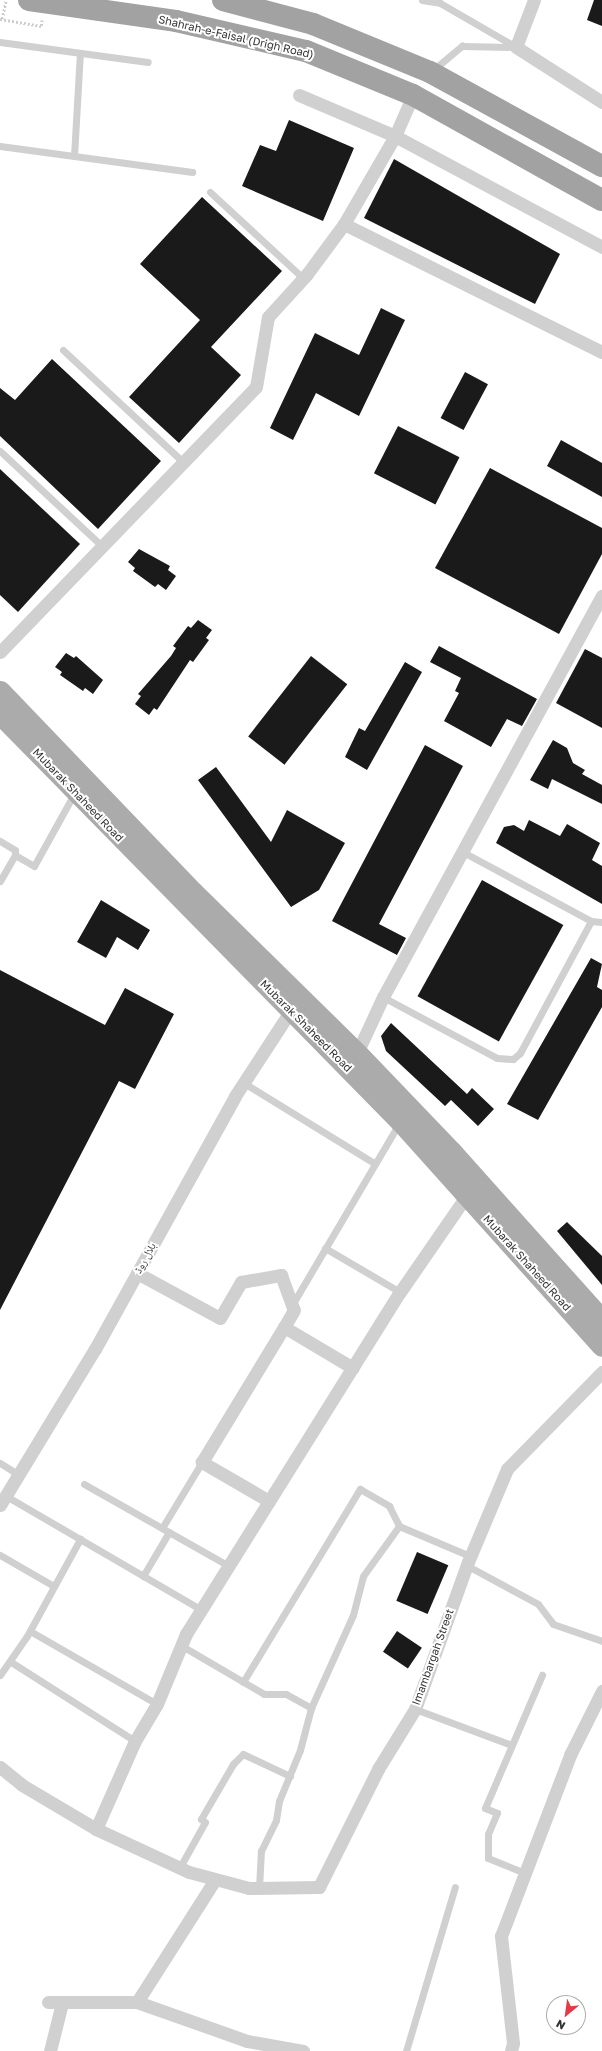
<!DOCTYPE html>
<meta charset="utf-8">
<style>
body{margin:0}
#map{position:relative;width:602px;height:2051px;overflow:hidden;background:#fff;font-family:"Golos Text","Noto Naskh Arabic",sans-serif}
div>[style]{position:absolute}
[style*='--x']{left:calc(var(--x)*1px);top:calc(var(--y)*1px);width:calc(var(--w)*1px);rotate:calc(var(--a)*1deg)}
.building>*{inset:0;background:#1a1a1a;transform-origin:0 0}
.path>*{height:2.5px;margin-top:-1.25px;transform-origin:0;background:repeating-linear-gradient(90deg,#cdcdcd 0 2px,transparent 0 4px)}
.service>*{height:7px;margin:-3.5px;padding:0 3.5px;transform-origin:3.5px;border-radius:3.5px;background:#d0d0d0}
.minor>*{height:13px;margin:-6.5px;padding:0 6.5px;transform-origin:6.5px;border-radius:6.5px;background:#d0d0d0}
.primary>*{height:21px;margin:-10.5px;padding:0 10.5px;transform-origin:10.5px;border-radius:10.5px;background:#ababab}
.trunk>*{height:22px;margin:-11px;padding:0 11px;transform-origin:11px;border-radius:11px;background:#a2a2a2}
span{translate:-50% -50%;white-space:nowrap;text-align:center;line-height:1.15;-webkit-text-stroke:4px #fff;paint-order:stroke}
.street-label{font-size:11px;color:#333}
.north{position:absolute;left:546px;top:1995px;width:40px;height:40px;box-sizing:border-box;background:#fff;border:1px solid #adadad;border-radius:50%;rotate:209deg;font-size:11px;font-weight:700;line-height:16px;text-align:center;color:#333}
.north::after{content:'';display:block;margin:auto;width:14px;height:18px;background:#e63946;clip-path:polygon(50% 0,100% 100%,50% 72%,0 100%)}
</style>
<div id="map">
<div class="building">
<div style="clip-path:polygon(594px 0,602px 0,602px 26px,587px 20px)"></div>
<div style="clip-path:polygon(289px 120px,354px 148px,323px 221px,242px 186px,260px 145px,276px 151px)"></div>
<div style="clip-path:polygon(394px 159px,560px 254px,535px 304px,364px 218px)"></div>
<div style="clip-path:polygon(202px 197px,282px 271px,211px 347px,241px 375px,179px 443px,129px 397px,200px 320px,140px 264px)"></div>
<div style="clip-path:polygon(381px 308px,405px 320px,359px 416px,316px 393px,293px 440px,270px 428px,315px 333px,359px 355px)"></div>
<div style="clip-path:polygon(52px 359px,161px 461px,98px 529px,0 436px,0 388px,15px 400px)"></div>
<div style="left:465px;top:372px;width:26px;height:52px;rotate:28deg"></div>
<div style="left:398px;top:426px;width:69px;height:53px;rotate:27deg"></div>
<div style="clip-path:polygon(561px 440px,602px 463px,602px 497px,547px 466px)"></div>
<div style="clip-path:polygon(490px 468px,602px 528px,602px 554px,559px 634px,435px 568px)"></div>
<div style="clip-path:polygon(0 469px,80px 544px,18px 612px,0 595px)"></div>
<div style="clip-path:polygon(139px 549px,170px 566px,168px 570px,176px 576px,166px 590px,158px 584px,155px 587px,133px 571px,135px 568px,128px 562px)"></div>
<div style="clip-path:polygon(198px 620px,212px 630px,206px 638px,209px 640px,193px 662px,190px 660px,157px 710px,154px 708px,149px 715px,135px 704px,141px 696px,138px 694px,171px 656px,176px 648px,173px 646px,188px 626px,191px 628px)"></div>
<div style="clip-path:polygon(439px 646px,537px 699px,522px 726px,507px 719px,491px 747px,444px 721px,459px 693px,455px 691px,461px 678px,430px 662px)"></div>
<div style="clip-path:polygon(585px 649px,602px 658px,602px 728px,556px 703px)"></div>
<div style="clip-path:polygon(66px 653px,74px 658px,76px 656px,103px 680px,93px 694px,85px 688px,83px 691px,60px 675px,62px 672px,55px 667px)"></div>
<div style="left:311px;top:656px;width:46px;height:102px;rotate:38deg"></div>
<div style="clip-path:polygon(405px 662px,422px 672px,367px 770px,345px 757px,359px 728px,365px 731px)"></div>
<div style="clip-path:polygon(553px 740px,567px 748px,573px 763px,585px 770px,582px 774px,602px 785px,602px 804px,552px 779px,548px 789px,530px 780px)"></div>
<div style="clip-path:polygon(425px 745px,463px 766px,379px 924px,406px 938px,397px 955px,332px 921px)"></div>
<div style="clip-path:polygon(216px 767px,271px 842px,287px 810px,345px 843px,319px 890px,291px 907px,198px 780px)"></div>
<div style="clip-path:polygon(529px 820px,560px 836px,567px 824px,600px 843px,592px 860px,602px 866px,602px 904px,496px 843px,504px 827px,514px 825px,524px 831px)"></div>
<div style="left:482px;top:880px;width:93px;height:133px;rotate:29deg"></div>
<div style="clip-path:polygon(101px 900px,150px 930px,138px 950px,117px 937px,106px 958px,77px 942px)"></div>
<div style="clip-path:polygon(591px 958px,602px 964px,597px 987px,602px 990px,602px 1007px,538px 1120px,507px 1104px)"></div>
<div style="clip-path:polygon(0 970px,105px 1025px,125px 988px,174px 1014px,135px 1089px,119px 1081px,0 1310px)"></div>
<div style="clip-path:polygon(391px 1023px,467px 1094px,472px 1088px,494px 1109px,478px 1126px,451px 1100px,445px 1106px,386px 1051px,381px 1036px)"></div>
<div style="clip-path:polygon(567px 1222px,602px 1256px,602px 1285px,557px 1231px)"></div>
<div style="left:417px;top:1552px;width:34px;height:53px;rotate:23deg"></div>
<div style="left:397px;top:1631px;width:30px;height:25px;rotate:34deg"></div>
</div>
<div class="path">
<div style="--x:0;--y:19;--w:42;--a:9.7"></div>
<div style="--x:41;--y:26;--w:6;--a:-81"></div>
<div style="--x:2;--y:19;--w:19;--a:-78"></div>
</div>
<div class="service">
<div style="--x:422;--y:0;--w:18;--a:9"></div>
<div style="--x:440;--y:3;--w:88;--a:30.1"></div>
<div style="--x:0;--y:42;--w:149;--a:7.7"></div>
<div style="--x:433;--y:70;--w:38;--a:-40"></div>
<div style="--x:462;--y:46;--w:52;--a:1.1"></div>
<div style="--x:0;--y:146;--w:194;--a:7.7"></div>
<div style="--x:74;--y:156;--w:103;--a:-86.7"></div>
<div style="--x:210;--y:192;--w:127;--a:42.8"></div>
<div style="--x:63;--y:350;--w:164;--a:43"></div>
<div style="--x:0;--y:451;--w:139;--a:43"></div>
<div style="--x:0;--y:841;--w:17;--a:31"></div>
<div style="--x:15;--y:850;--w:5;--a:90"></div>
<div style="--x:463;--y:852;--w:145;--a:28.3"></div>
<div style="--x:591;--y:921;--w:11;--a:5"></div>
<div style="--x:0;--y:881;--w:30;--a:-60"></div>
<div style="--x:15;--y:855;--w:22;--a:30"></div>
<div style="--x:34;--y:866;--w:85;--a:-61"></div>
<div style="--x:383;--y:997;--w:129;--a:28.2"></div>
<div style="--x:497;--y:1058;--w:16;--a:4"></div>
<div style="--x:513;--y:1059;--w:9;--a:-41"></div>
<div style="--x:520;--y:1053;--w:150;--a:-61.7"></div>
<div style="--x:244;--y:1083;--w:153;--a:31.6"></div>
<div style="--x:325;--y:1248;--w:87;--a:30.4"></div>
<div style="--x:292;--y:1305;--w:211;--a:-59.5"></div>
<div style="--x:0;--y:1463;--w:22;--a:32"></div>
<div style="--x:84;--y:1484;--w:167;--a:29.5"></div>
<div style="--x:6;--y:1496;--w:227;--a:30.2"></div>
<div style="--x:162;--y:1528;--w:77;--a:-58.8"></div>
<div style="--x:0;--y:1555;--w:60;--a:30"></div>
<div style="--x:466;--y:1565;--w:82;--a:28.4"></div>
<div style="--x:538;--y:1604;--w:25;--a:53"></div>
<div style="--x:553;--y:1624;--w:52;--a:19.1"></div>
<div style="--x:143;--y:1576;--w:51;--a:-59.4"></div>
<div style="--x:30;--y:1631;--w:146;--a:29.9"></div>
<div style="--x:182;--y:1646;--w:95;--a:30.3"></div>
<div style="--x:264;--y:1694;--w:22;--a:0"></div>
<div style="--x:286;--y:1694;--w:29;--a:29"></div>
<div style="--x:11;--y:1662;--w:147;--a:32.5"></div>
<div style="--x:0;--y:1675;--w:47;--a:-55.3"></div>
<div style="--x:27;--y:1636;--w:111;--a:-61.3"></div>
<div style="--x:243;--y:1682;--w:226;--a:-58.8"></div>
<div style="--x:360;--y:1489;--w:34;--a:30"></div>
<div style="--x:389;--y:1506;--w:22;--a:63"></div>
<div style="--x:399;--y:1526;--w:77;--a:22.9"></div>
<div style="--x:415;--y:1709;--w:103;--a:20.4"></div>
<div style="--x:180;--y:1867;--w:51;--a:-60.9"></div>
<div style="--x:205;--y:1822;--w:5;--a:-143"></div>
<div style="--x:201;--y:1819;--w:64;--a:-59.8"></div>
<div style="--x:233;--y:1764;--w:14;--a:-45"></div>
<div style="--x:243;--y:1754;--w:52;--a:25.1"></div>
<div style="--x:525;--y:1873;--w:40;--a:-158"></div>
<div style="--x:488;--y:1858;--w:24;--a:-90"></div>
<div style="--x:488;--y:1834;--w:23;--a:-67"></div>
<div style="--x:497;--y:1813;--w:13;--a:-157"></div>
<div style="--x:485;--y:1808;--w:145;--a:-66.8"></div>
<div style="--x:259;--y:1888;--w:37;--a:-87"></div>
<div style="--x:261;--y:1851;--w:34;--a:-64"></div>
<div style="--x:276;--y:1820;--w:19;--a:-81"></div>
<div style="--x:279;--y:1801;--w:55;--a:-67.6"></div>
<div style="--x:300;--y:1750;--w:43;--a:-75.3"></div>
<div style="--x:311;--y:1708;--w:102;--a:-65.7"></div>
<div style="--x:353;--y:1615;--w:40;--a:-75.6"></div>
<div style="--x:363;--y:1576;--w:62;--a:-54.2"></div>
<div style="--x:406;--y:2051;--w:171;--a:-73.4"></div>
</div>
<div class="minor">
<div style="--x:534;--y:0;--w:50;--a:111"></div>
<div style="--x:516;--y:47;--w:102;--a:32.6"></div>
<div style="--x:299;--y:95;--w:104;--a:23.1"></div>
<div style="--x:395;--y:136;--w:235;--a:28.2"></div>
<div style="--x:344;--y:224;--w:288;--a:26.4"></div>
<div style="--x:0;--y:652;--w:368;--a:-46"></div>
<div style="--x:256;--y:387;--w:71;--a:-80.3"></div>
<div style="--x:268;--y:317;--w:58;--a:-47.8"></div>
<div style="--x:307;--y:274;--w:62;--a:-53.5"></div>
<div style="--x:344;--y:224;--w:102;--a:-59.9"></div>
<div style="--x:395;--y:136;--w:45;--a:-66.3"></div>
<div style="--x:357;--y:1053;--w:62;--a:-65.1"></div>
<div style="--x:383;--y:997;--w:457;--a:-61.4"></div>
<div style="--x:137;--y:1273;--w:94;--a:28.5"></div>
<div style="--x:220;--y:1318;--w:42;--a:-59.7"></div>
<div style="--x:241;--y:1282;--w:41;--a:-9.9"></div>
<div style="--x:281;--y:1275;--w:37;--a:70"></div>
<div style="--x:294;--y:1310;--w:20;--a:120"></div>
<div style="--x:284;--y:1327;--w:80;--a:30.7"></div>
<div style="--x:269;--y:1501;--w:78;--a:-149.8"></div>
<div style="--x:202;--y:1462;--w:158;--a:-58.7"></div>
<div style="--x:0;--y:1505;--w:183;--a:-58.7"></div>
<div style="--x:95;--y:1349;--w:289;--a:-61"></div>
<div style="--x:235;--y:1096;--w:103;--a:-56.9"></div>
<div style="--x:0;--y:1767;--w:28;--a:39"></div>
<div style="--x:22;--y:1785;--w:86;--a:30.7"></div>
<div style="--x:96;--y:1829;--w:102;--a:24.8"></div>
<div style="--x:189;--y:1872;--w:62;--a:14.9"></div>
<div style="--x:249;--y:1888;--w:70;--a:-0.8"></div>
<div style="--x:319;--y:1887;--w:132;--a:-63.4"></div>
<div style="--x:378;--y:1769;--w:70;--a:-58.3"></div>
<div style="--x:415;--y:1709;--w:156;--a:-70.2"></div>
<div style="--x:468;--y:1562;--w:101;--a:-67.2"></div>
<div style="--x:507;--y:1469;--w:136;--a:-45.6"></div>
<div style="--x:96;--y:1829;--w:96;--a:-66.1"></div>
<div style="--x:135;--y:1741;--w:43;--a:-59.3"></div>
<div style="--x:157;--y:1704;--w:76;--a:-67.5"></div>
<div style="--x:186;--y:1634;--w:403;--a:-58"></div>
<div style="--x:400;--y:1292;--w:118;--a:-55.4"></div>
<div style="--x:48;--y:2002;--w:89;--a:0"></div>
<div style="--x:137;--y:2002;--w:117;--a:19.5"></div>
<div style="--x:247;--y:2041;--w:57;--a:10.1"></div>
<div style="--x:137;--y:2002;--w:143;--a:-57.5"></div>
<div style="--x:50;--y:2051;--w:49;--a:-76"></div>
<div style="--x:511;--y:2051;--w:8;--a:-76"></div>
<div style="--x:513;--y:2043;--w:108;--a:-96.4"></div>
<div style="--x:501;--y:1936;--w:194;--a:-69.1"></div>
<div style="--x:570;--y:1755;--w:72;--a:-63.4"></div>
</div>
<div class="primary">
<div style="--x:0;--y:691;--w:279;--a:46.2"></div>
<div style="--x:193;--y:892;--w:230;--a:44.5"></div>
<div style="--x:357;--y:1053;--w:136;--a:46.2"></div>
<div style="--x:451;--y:1151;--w:227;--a:48.2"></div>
<div style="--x:0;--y:714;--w:571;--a:45.5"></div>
<div style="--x:400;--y:1121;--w:302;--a:48.1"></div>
</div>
<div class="trunk">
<div style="--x:29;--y:0;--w:148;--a:8.1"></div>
<div style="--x:176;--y:21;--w:133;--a:13"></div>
<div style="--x:306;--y:51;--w:116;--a:22.4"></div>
<div style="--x:413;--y:95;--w:216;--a:29.1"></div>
<div style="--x:223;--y:0;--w:93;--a:14.9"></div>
<div style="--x:313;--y:24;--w:126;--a:22.3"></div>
<div style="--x:430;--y:72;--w:196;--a:28.7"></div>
</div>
<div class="street-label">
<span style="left:236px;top:37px;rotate:13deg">Shahrah-e-Faisal (Drigh Road)</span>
<span style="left:78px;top:795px;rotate:46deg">Mubarak Shaheed Road</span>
<span style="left:306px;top:1026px;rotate:45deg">Mubarak Shaheed Road</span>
<span style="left:145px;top:1258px;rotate:-61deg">بلال روڈ</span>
<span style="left:527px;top:1263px;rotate:48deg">Mubarak Shaheed Road</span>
<span style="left:433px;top:1657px;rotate:-70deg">Imambargah Street</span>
</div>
<div class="north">N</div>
</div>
